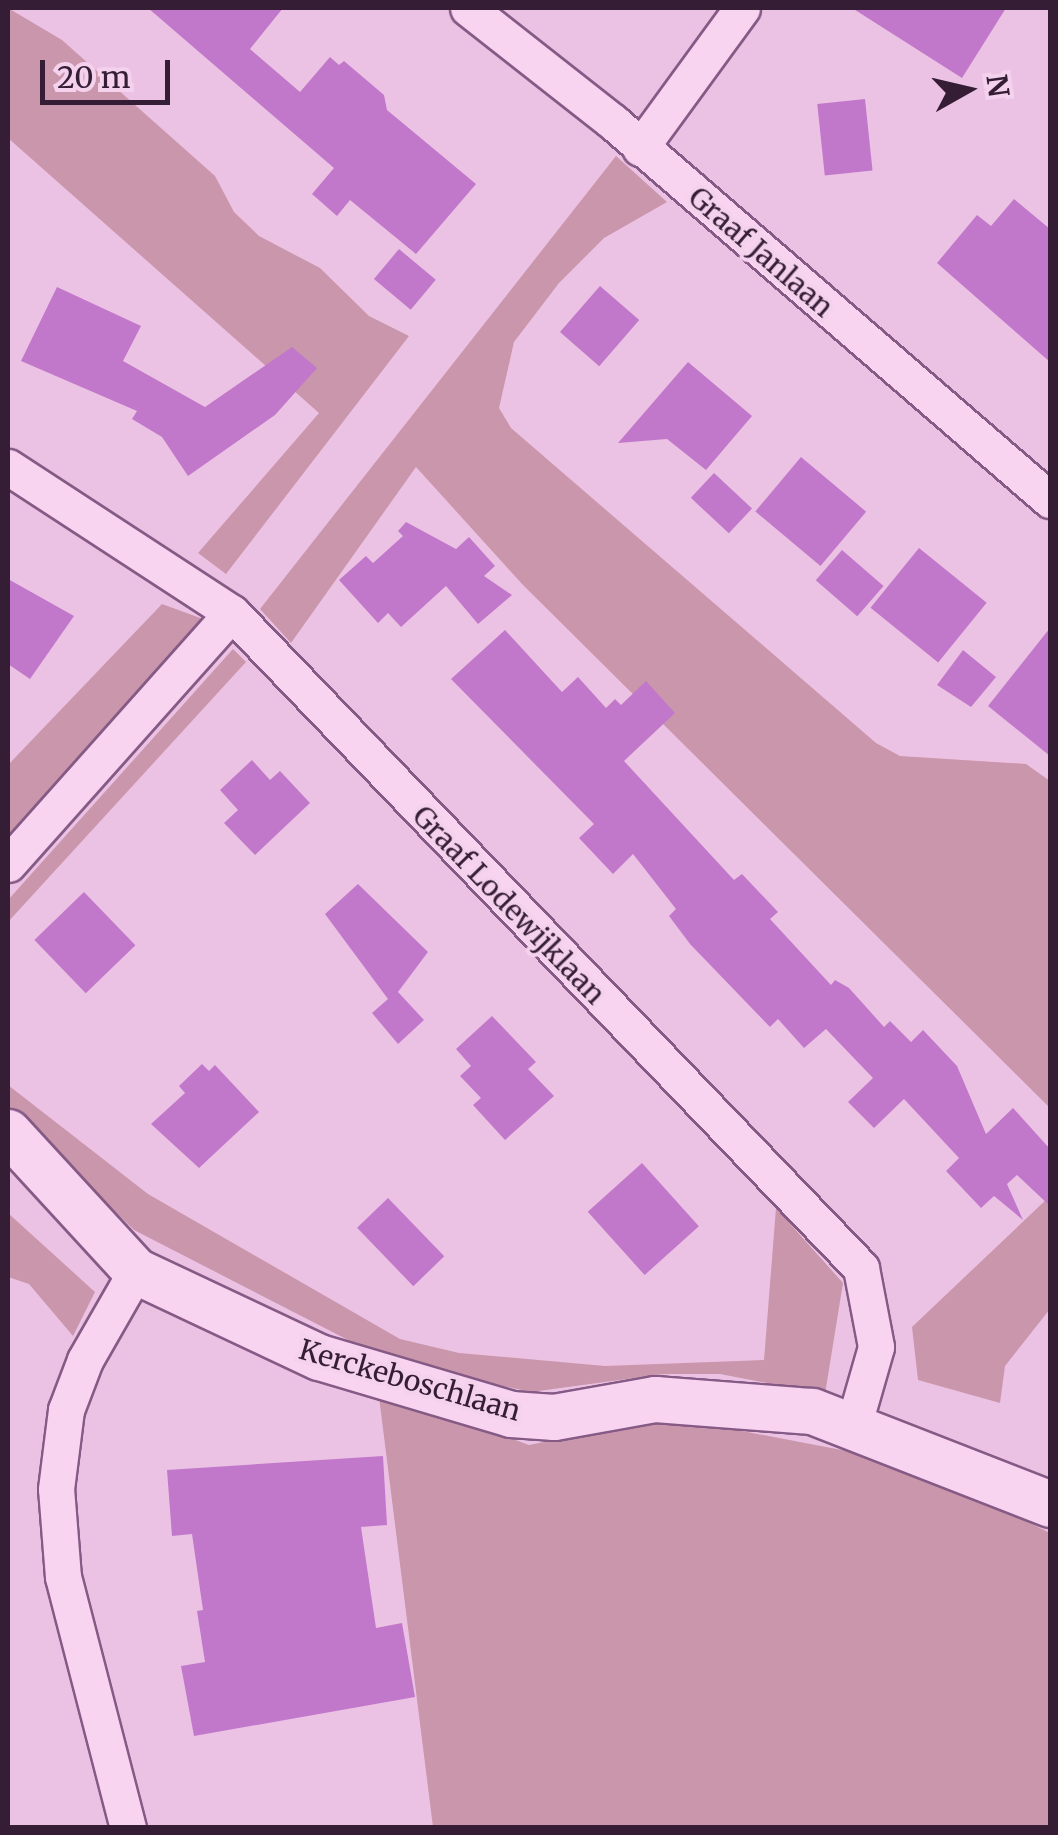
<!DOCTYPE html>
<style>
body{margin:0}
#map{position:relative;width:1058px;height:1835px;overflow:hidden;background:#ecc2e4;font-family:Merriweather,serif}
div>[style]{position:absolute}
[style*='--x']{left:calc(var(--x)*1px);top:calc(var(--y)*1px);width:calc(var(--w)*1px);rotate:calc(var(--a)*1deg)}
.green>*{inset:0;background:#ca96ab}
.building>*{inset:0;background:#c178ca;transform-origin:0 0}
.roads{filter:drop-shadow(2px 0 #855a85) drop-shadow(-2px 0 #855a85) drop-shadow(0 2px #855a85) drop-shadow(0 -2px #855a85)}
.minor>*{height:35px;margin:-17.5px;padding:0 17.5px;transform-origin:17.5px;border-radius:17.5px;background:#f8d4f1}
.tertiary>*{height:45px;margin:-22.5px;padding:0 22.5px;transform-origin:22.5px;border-radius:22.5px;background:#f8d4f1}
span{translate:-50% -50%;white-space:nowrap;text-align:center;line-height:1.15;-webkit-text-stroke:8px #f4d1ed;paint-order:stroke}
.street-label{font-size:28px;color:#351d36}
.frame{position:absolute;inset:0;border:10px solid #351d36;pointer-events:none}
.north{position:absolute;left:918px;top:40px;width:100px;height:100px;-webkit-text-stroke:8px #f4d1ed;paint-order:stroke;rotate:82deg;font-size:28px;font-weight:700;line-height:40px;text-align:center;color:#351d36}
.north::after{content:'';display:block;margin:auto;width:35px;height:45px;background:#351d36;clip-path:polygon(50% 0,100% 100%,50% 72%,0 100%)}
.scale{position:absolute;left:40px;top:60px;width:130px;height:45px;box-sizing:border-box;border:5px solid #351d36;border-top:0;padding-left:12px;font-size:30px;line-height:35px;white-space:nowrap;color:#351d36;-webkit-text-stroke:8px #f4d1ed;paint-order:stroke}
</style>
<div id="map">
<div class="green">
<div style="clip-path:polygon(8px 8px,62px 40px,215px 176px,234px 212px,259px 236px,320px 268px,369px 316px,409px 336px,226px 574px,198px 553px,319px 413px,8px 138px)"></div>
<div style="clip-path:polygon(616px 156px,667px 202px,604px 238px,559px 283px,514px 342px,499px 408px,511px 428px,876px 743px,900px 756px,1026px 764px,1050px 781px,1050px 1108px,523px 585px,416px 467px,291px 643px,260px 609px)"></div>
<div style="clip-path:polygon(162px 604px,203px 619px,8px 843px,8px 765px)"></div>
<div style="clip-path:polygon(233px 649px,246px 662px,8px 922px,8px 900px)"></div>
<div style="clip-path:polygon(8px 1085px,148px 1194px,400px 1339px,459px 1353px,605px 1366px,764px 1360px,776px 1208px,843px 1283px,825px 1394px,720px 1374px,664px 1374px,531px 1392px,389px 1361px,134px 1230px,8px 1107px)"></div>
<div style="clip-path:polygon(1050px 1196px,1050px 1309px,1005px 1366px,1000px 1403px,918px 1380px,912px 1327px)"></div>
<div style="clip-path:polygon(8px 1213px,95px 1292px,73px 1336px,29px 1284px,8px 1277px)"></div>
<div style="clip-path:polygon(378px 1389px,529px 1445px,669px 1417px,847px 1451px,998px 1507px,1050px 1533px,1050px 1827px,433px 1827px)"></div>
</div>
<div class="building">
<div style="clip-path:polygon(148px 8px,283px 8px,250px 49px,300px 92px,330px 57px,339px 65px,344px 61px,384px 95px,387px 110px,476px 184px,416px 254px,350px 200px,337px 216px,312px 194px,334px 168px)"></div>
<div style="clip-path:polygon(852px 8px,1006px 8px,962px 78px)"></div>
<div style="left:865px;top:99px;width:72px;height:48px;rotate:84deg"></div>
<div style="clip-path:polygon(1014px 199px,1050px 229px,1050px 362px,937px 263px,977px 215px,991px 226px)"></div>
<div style="left:399px;top:249px;width:48px;height:39px;rotate:40deg"></div>
<div style="left:600px;top:286px;width:52px;height:61px;rotate:41deg"></div>
<div style="clip-path:polygon(57px 287px,141px 326px,123px 361px,205px 407px,292px 347px,317px 368px,275px 415px,188px 476px,162px 437px,132px 419px,137px 411px,21px 361px)"></div>
<div style="clip-path:polygon(688px 362px,752px 416px,706px 470px,667px 439px,618px 443px)"></div>
<div style="left:801px;top:457px;width:85px;height:71px;rotate:40deg"></div>
<div style="left:714px;top:473px;width:52px;height:34px;rotate:43deg"></div>
<div style="clip-path:polygon(406px 522px,456px 549px,469px 537px,495px 566px,484px 576px,512px 595px,478px 624px,446px 586px,401px 627px,388px 613px,378px 623px,339px 580px,366px 556px,373px 563px,403px 536px,398px 531px)"></div>
<div style="left:919px;top:548px;width:87px;height:77px;rotate:39deg"></div>
<div style="left:842px;top:550px;width:55px;height:40px;rotate:41deg"></div>
<div style="clip-path:polygon(8px 579px,74px 616px,30px 679px,8px 664px)"></div>
<div style="clip-path:polygon(1050px 628px,1050px 756px,988px 706px)"></div>
<div style="clip-path:polygon(505px 630px,562px 692px,578px 677px,606px 708px,615px 699px,621px 705px,646px 681px,675px 713px,624px 761px,734px 880px,742px 874px,778px 912px,770px 919px,831px 985px,835px 980px,849px 988px,884px 1027px,890px 1021px,911px 1042px,923px 1030px,957px 1066px,986px 1134px,1013px 1108px,1050px 1149px,1050px 1206px,1017px 1175px,1007px 1184px,1023px 1220px,994px 1196px,981px 1208px,946px 1171px,959px 1158px,904px 1099px,874px 1128px,848px 1102px,873px 1078px,826px 1029px,804px 1048px,778px 1019px,770px 1027px,690px 944px,669px 916px,676px 909px,633px 854px,613px 874px,579px 838px,594px 824px,451px 679px)"></div>
<div style="clip-path:polygon(963px 650px,996px 677px,971px 707px,937px 685px)"></div>
<div style="clip-path:polygon(252px 760px,270px 780px,280px 771px,310px 803px,255px 855px,224px 823px,238px 810px,220px 790px)"></div>
<div style="clip-path:polygon(358px 884px,428px 952px,398px 992px,424px 1020px,398px 1044px,372px 1013px,388px 999px,325px 914px)"></div>
<div style="left:84px;top:892px;width:74px;height:69px;rotate:46deg"></div>
<div style="clip-path:polygon(492px 1016px,536px 1062px,528px 1069px,554px 1096px,505px 1140px,473px 1105px,481px 1098px,460px 1076px,471px 1066px,456px 1049px)"></div>
<div style="clip-path:polygon(202px 1064px,209px 1071px,215px 1065px,259px 1112px,199px 1168px,151px 1124px,185px 1093px,179px 1086px)"></div>
<div style="left:642px;top:1163px;width:85px;height:73px;rotate:48deg"></div>
<div style="left:388px;top:1198px;width:81px;height:43px;rotate:46deg"></div>
<div style="clip-path:polygon(383px 1456px,387px 1525px,361px 1527px,376px 1628px,402px 1623px,415px 1697px,194px 1736px,181px 1666px,205px 1662px,197px 1611px,203px 1610px,192px 1534px,172px 1536px,167px 1470px)"></div>
</div>
<div class="roads">
<div class="minor">
<div style="--x:468;--y:8;--w:184;--a:38.2"></div>
<div style="--x:613;--y:122;--w:578;--a:40.86"></div>
<div style="--x:640;--y:148;--w:173;--a:-53.9"></div>
<div style="--x:8;--y:467;--w:267;--a:33.1"></div>
<div style="--x:232;--y:613;--w:908;--a:46.16"></div>
<div style="--x:861;--y:1268;--w:80;--a:79.2"></div>
<div style="--x:876;--y:1347;--w:83;--a:106"></div>
<div style="--x:8;--y:864;--w:336;--a:-48.3"></div>
<div style="--x:128;--y:1828;--w:259;--a:-104.5"></div>
<div style="--x:63;--y:1577;--w:88;--a:-94.5"></div>
<div style="--x:56;--y:1489;--w:80;--a:-82.8"></div>
<div style="--x:66;--y:1410;--w:53;--a:-69.2"></div>
<div style="--x:85;--y:1360;--w:103;--a:-60.2"></div>
</div>
<div class="tertiary">
<div style="--x:8;--y:1132;--w:189;--a:47.4"></div>
<div style="--x:136;--y:1271;--w:202;--a:25.2"></div>
<div style="--x:319;--y:1357;--w:200;--a:16.5"></div>
<div style="--x:511;--y:1414;--w:43;--a:4"></div>
<div style="--x:554;--y:1417;--w:103;--a:-10.1"></div>
<div style="--x:655;--y:1399;--w:157;--a:4.4"></div>
<div style="--x:812;--y:1411;--w:256;--a:21.3"></div>
</div>
</div>
<div class="street-label">
<span style="left:761px;top:252px;rotate:41deg">Graaf Janlaan</span>
<span style="left:509px;top:905px;rotate:46deg">Graaf Lodewijklaan</span>
<span style="left:410px;top:1380px;rotate:16deg">Kerckeboschlaan</span>
</div>
<div class="frame"></div>
<div class="north">N</div>
<div class="scale">20 m</div>
</div>
